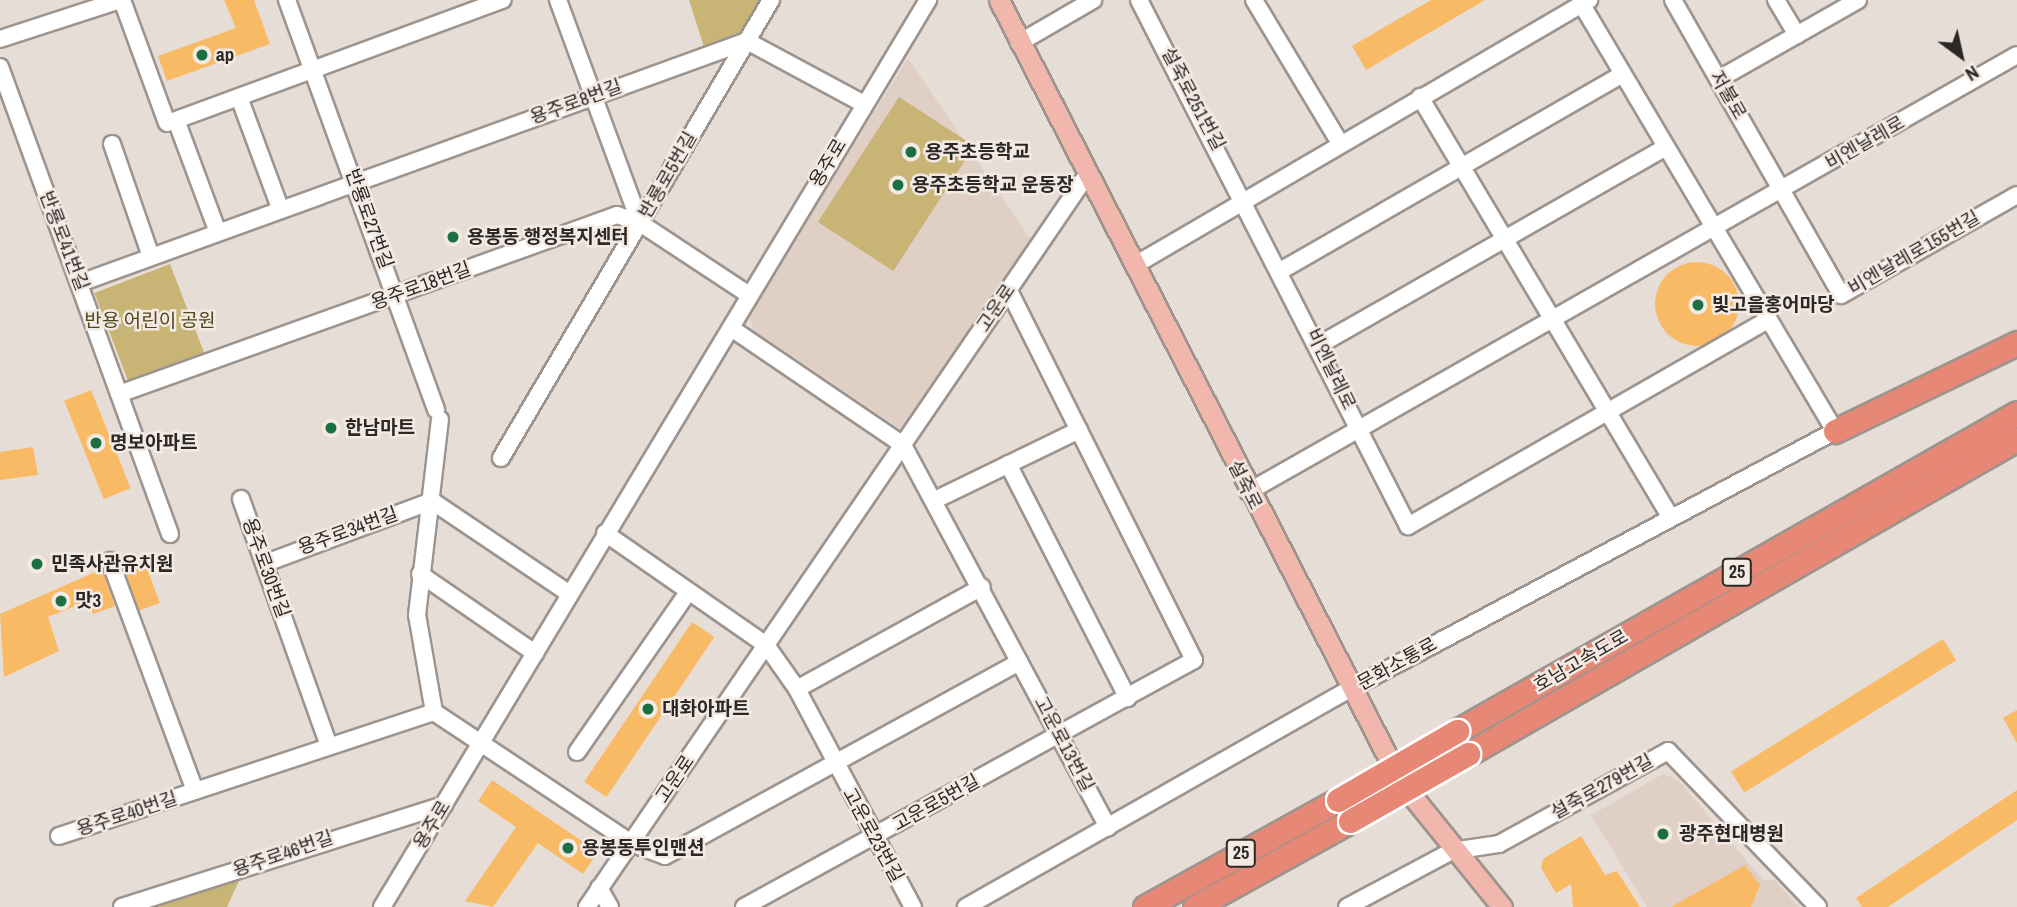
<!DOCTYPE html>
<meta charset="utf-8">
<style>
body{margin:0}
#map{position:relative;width:2017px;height:907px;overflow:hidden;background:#e7ddd7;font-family:"Archivo Narrow","Noto Sans KR",sans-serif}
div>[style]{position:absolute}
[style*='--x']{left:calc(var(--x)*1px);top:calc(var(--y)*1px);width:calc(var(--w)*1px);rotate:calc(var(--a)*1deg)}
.built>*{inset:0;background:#e0cfc5}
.green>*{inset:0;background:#c8b575;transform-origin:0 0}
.building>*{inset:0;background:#f9ba66;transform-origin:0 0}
.round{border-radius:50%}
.roads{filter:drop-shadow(2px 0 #9d948e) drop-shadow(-2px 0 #9d948e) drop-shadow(0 2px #9d948e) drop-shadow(0 -2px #9d948e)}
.minor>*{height:16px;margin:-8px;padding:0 8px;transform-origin:8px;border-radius:8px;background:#fff}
.major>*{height:19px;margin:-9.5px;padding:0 9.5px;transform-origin:9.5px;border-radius:9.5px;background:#f1b7ac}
.highway>*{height:23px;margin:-11.5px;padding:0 11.5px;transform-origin:11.5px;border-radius:11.5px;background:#e78775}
.bridges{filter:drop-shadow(2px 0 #fff) drop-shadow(-2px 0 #fff) drop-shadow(0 2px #fff) drop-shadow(0 -2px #fff)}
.highway-bridge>*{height:23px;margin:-11.5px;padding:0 11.5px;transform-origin:11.5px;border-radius:11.5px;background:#e78775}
.dots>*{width:19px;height:19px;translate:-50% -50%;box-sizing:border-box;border:4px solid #f4eae4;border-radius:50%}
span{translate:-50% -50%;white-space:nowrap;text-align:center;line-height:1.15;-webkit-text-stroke:5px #f4eae4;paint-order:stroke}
.shield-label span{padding:2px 5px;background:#f4eae4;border:2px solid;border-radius:5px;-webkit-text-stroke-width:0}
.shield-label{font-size:18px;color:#2c2826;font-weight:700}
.poi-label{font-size:19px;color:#2c2826;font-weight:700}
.left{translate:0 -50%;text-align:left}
.street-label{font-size:19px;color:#2c2826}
.park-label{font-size:19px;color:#52461c}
.north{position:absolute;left:1926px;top:21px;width:70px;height:70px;-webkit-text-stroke:5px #f4eae4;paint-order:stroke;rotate:147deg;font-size:19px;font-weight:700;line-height:28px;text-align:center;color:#2c2826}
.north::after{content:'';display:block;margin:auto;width:24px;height:32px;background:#2c2826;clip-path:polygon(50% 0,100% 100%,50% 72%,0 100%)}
</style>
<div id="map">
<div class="built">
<div style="clip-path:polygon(908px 58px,1035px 246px,905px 432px,754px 330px,748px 314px)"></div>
<div style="clip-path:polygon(1663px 774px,1678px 780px,1763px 880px,1774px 880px,1799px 907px,1647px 907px,1591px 815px)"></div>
</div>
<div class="green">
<div style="clip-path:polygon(689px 0,764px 0,742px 38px,705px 50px)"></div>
<div style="left:899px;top:97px;width:90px;height:149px;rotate:33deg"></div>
<div style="left:170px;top:264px;width:96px;height:81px;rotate:69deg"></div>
<div style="clip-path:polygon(243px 872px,227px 907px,135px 907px)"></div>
</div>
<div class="building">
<div style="clip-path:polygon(224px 0,254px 0,270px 44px,167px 81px,158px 56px,236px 28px)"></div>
<div style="clip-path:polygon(1431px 0,1485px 0,1366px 70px,1352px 46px)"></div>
<div class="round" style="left:1655px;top:262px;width:84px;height:84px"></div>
<div style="left:91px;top:390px;width:106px;height:29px;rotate:68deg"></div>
<div style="clip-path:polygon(33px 447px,38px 475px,0 480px,0 452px)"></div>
<div style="left:143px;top:557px;width:49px;height:22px;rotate:70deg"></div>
<div style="clip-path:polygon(102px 569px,115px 606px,93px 614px,88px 601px,48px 617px,59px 651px,4px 677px,0 614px)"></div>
<div style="left:692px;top:622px;width:27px;height:193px;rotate:34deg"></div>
<div style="left:1943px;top:639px;width:25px;height:250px;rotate:58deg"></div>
<div style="clip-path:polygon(2017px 710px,2017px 743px,2003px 718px)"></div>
<div style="clip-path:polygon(492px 780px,598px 852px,583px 874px,538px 843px,493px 907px,465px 901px,516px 827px,478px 801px)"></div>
<div style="clip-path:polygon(2017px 790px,2017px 820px,1888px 907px,1862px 907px,1856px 898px)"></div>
<div style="clip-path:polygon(1581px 836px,1605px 875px,1617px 871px,1640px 907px,1573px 907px,1571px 884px,1556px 893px,1541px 868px,1543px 859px)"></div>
<div style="clip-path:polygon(1745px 865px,1760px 885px,1751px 907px,1671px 907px)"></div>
</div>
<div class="roads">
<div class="minor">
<div style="--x:122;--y:0;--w:131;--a:69.9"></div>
<div style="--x:287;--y:0;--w:436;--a:70"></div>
<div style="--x:558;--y:0;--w:238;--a:69.8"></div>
<div style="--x:1139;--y:0;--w:591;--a:62.91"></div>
<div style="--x:1408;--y:526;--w:415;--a:-29.8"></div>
<div style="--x:1254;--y:0;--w:167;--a:59"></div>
<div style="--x:1673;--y:0;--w:339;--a:60.3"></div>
<div style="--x:1841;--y:295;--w:202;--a:-29.6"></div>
<div style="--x:1776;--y:0;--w:41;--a:59"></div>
<div style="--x:0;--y:39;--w:126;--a:-18"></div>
<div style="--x:1019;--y:43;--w:86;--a:-30.2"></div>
<div style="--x:0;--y:67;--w:497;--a:70"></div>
<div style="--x:1719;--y:79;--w:160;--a:-29.6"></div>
<div style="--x:239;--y:97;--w:118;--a:69.7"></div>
<div style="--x:1420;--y:97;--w:487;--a:59.2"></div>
<div style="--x:112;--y:144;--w:116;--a:70.9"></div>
<div style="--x:217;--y:230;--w:117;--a:-110.4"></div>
<div style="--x:176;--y:120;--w:348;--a:-20.2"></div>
<div style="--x:1135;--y:265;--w:526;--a:-30.27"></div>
<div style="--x:1282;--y:270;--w:391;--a:-29.9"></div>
<div style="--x:80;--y:283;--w:710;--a:-19.94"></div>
<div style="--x:747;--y:41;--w:133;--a:28.3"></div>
<div style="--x:731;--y:328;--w:208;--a:34.2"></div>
<div style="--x:903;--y:445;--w:434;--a:61.8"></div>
<div style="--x:1319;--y:345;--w:397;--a:-29.7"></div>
<div style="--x:119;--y:394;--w:529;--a:-19.77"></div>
<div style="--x:617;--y:215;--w:24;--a:19"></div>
<div style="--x:640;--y:223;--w:131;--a:33.4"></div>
<div style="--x:501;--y:458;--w:532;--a:-59.48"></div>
<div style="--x:1008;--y:464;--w:263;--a:62.9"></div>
<div style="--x:1248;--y:492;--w:884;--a:-29.61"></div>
<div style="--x:241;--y:499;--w:262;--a:70.4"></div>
<div style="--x:937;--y:499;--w:158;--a:-25.9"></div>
<div style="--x:432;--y:501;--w:166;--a:34"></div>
<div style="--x:605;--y:533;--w:196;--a:34.8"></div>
<div style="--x:766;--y:645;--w:54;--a:54.8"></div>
<div style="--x:797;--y:689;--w:247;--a:62"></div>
<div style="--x:110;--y:561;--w:245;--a:69.7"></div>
<div style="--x:266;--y:563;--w:177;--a:-20.5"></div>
<div style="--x:420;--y:574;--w:140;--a:34.5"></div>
<div style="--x:797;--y:689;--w:211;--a:-28.9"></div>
<div style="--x:434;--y:712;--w:98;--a:-99.9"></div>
<div style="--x:417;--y:615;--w:197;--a:-83.3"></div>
<div style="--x:577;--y:752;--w:195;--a:-55.2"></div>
<div style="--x:59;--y:836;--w:395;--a:-18.3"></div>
<div style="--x:434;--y:712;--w:237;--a:33.6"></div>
<div style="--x:631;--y:843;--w:36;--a:21"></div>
<div style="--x:665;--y:856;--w:404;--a:-28.7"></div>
<div style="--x:599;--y:888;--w:22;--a:60"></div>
<div style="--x:122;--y:907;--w:338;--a:-17.6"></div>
<div style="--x:382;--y:907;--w:1059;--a:-58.95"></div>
<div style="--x:587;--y:907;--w:890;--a:-55.67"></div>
<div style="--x:744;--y:907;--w:513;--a:-28.76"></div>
<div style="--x:1194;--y:660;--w:414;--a:-116.6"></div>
<div style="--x:966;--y:907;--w:446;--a:-29.6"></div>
<div style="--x:1354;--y:687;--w:545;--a:-28.02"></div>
<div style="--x:1835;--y:431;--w:495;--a:-120.7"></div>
<div style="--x:1347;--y:907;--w:119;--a:-28.1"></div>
<div style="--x:1452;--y:851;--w:48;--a:-8.5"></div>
<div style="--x:1499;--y:844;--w:193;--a:-28.8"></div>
<div style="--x:1668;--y:751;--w:216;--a:46.1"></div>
</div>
<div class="major">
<div style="--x:999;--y:0;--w:878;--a:62.82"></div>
<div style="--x:1400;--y:781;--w:162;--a:51"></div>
</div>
<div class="highway">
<div style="--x:1835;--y:431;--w:202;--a:-25.8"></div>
<div style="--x:1457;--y:731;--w:644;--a:-29.59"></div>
<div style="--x:1468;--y:754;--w:633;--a:-29.85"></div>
<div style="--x:1145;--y:907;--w:221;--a:-29"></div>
<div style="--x:1195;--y:907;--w:177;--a:-29"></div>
</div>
</div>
<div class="bridges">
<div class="highway-bridge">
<div style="--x:1338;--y:800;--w:138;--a:-30.1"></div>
<div style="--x:1350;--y:821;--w:136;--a:-29.6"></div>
</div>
</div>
<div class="dots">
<div style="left:202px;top:55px;background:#1a7043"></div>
<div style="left:911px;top:152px;background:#1a7043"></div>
<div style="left:898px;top:185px;background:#1a7043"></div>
<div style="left:453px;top:237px;background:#1a7043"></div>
<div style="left:1698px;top:305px;background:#1a7043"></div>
<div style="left:331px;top:428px;background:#1a7043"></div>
<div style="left:96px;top:443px;background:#1a7043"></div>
<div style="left:37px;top:564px;background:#1a7043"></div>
<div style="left:61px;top:601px;background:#1a7043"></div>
<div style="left:648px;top:709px;background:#1a7043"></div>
<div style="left:1663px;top:834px;background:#1a7043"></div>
<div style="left:568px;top:848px;background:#1a7043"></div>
</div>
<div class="shield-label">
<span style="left:1737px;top:572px">25</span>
<span style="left:1241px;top:853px">25</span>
</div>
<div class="poi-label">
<span class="left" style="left:216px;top:55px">ap</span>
<span class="left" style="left:925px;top:152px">용주초등학교</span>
<span class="left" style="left:912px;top:185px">용주초등학교 운동장</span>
<span class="left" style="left:467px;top:237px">용봉동 행정복지센터</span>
<span class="left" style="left:1712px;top:305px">빛고을홍어마당</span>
<span class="left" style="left:345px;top:428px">한남마트</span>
<span class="left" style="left:110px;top:443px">명보아파트</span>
<span class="left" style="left:51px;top:564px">민족사관유치원</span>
<span class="left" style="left:75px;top:601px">맛3</span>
<span class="left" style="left:662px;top:709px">대화아파트</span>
<span class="left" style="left:1679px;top:834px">광주현대병원</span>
<span class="left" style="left:582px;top:848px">용봉동투인맨션</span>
</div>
<div class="street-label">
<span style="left:1728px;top:95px;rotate:60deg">저불로</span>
<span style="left:1193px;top:99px;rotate:62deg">설죽로251번길</span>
<span style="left:576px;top:102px;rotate:-20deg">용주로8번길</span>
<span style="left:1865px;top:143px;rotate:-30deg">비엔날레로</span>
<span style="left:828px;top:163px;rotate:-59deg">용주로</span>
<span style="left:668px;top:175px;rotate:-60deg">반룡로5번길</span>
<span style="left:369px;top:219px;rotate:70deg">반룡로27번길</span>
<span style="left:64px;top:241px;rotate:69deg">반룡로41번길</span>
<span style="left:1914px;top:253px;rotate:-30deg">비엔날레로155번길</span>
<span style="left:421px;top:286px;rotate:-20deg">용주로18번길</span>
<span style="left:996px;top:308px;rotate:-56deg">고운로</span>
<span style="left:1331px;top:369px;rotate:64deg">비엔날레로</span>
<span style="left:1245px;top:485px;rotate:63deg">설죽로</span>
<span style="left:348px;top:531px;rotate:-20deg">용주로34번길</span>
<span style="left:266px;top:568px;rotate:70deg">용주로30번길</span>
<span style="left:1581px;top:661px;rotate:-30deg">호남고속도로</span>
<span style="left:1397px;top:664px;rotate:-29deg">문화소통로</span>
<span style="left:1064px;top:744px;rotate:62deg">고운로13번길</span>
<span style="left:675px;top:779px;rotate:-56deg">고운로</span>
<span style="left:1602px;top:787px;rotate:-29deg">설죽로279번길</span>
<span style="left:936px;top:803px;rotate:-29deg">고운로5번길</span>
<span style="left:127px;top:814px;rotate:-18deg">용주로40번길</span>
<span style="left:432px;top:825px;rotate:-59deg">용주로</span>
<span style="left:873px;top:835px;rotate:61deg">고운로23번길</span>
<span style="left:283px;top:854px;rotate:-19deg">용주로46번길</span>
</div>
<div class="park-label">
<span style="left:150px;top:321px">반용 어린이 공원</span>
</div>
<div class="north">N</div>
</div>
